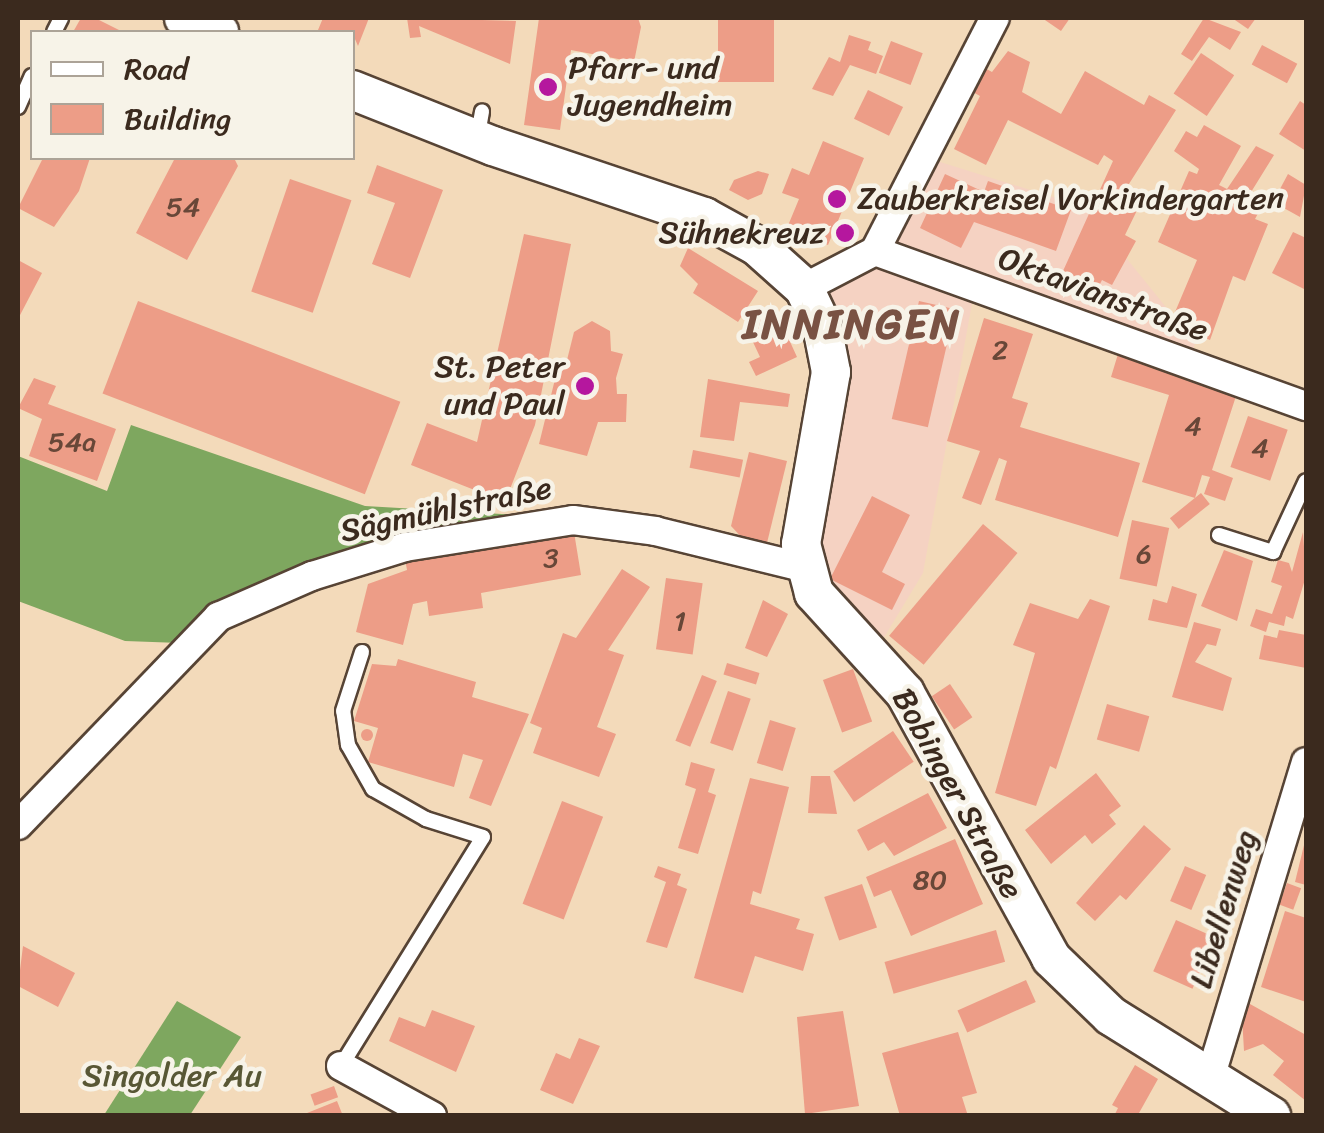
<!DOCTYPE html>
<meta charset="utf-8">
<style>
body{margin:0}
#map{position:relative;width:1324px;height:1133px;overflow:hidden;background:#f3daba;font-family:Sriracha,sans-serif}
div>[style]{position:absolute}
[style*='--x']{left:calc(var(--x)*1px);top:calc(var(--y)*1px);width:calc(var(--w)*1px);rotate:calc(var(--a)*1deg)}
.built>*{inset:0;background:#f5d2c2}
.forest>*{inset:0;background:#7ea75f}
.building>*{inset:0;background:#ed9d87;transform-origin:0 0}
.round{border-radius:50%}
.roads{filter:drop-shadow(2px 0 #574435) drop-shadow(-2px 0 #574435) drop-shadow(0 2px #574435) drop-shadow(0 -2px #574435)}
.lane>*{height:14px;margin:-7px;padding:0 7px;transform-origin:7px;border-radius:7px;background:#fff}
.street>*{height:28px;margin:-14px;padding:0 14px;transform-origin:14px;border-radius:14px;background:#fff}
.secondary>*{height:38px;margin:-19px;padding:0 19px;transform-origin:19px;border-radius:19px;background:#fff}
.dots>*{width:28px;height:28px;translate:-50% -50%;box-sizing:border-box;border:5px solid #f7f3e8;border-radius:50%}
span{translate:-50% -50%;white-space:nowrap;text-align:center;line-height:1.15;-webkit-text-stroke:9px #f7f3e8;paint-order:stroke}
.number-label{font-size:28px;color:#684738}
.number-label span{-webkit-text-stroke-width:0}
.poi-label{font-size:32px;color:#3b2a1e}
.left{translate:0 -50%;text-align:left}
.right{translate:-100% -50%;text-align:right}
.street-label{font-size:32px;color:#3b2a1e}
.park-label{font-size:32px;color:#585735}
.district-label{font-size:42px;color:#795243;font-weight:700;letter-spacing:2.5px}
.frame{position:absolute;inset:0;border:20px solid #3b2a1e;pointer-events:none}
.legend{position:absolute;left:30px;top:30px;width:325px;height:130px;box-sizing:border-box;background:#f7f3e8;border:2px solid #aca397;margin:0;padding:12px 18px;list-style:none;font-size:30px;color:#3b2a1e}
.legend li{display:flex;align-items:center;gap:20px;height:50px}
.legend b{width:50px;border:2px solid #aca397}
</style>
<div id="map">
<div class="built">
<div style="clip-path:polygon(924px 157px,1085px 207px,1195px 343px,1190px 364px,975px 287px,923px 573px,874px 654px,801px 544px,827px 405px,804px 288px,875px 251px)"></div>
</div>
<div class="forest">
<div style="clip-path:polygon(131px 425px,365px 506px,520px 515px,357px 546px,221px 608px,180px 643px,125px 641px,18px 601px,18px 456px,107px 491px)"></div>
<div style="clip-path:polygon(177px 1001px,241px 1037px,190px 1115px,104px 1115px)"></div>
</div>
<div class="building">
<div style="clip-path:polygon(81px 18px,95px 18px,123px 32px,73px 32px)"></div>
<div style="clip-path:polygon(323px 18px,369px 18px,358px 46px,352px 32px,318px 30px)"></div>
<div style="clip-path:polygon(407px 18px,516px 21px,510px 64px,419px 26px,421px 37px,410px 38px)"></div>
<div style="clip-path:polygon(539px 18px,638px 18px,641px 27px,634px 62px,571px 50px,560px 130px,524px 125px)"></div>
<div style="left:718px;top:18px;width:56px;height:64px"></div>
<div style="clip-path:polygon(1042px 18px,1070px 18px,1061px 31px)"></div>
<div style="clip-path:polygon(1204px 18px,1241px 32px,1230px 50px,1209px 37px,1192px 61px,1181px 54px)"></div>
<div style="clip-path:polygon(1232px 18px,1256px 18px,1248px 29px)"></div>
<div style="clip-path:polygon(849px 35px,871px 42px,868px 50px,883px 56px,876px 74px,850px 65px,833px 96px,812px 89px,829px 57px,840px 62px)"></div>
<div style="left:891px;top:41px;width:34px;height:34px;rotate:21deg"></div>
<div style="left:1262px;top:45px;width:40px;height:22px;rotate:28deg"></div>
<div style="clip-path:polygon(1008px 51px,1030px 62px,1022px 92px,1061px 114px,1085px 71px,1144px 105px,1149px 95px,1176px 110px,1127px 187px,1144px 196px,1125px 235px,1136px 241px,1112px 285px,1102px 280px,1092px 300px,1058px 282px,1113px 161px,1104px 155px,1098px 165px,1008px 120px,986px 165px,954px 149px,980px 96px,971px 91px,983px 67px,992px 72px)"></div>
<div style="left:1201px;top:53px;width:40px;height:49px;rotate:34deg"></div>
<div style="left:868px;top:90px;width:39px;height:32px;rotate:26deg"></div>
<div style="clip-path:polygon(1300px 101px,1306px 105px,1306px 151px,1279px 134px)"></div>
<div style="clip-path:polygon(1204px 125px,1241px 146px,1219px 185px,1227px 189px,1256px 146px,1274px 155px,1248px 197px,1263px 204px,1255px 219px,1268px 224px,1245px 281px,1233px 276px,1210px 340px,1170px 324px,1197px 260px,1158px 242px,1189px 171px,1197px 174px,1199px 169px,1174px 151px,1186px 131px,1197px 137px)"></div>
<div style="clip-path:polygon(823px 141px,864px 158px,828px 245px,787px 228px,799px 199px,782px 193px,792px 168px,809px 175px)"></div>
<div style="clip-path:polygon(43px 158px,90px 158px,79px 191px,54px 227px,18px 208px)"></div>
<div style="clip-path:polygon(175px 158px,234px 158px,238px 166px,187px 260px,136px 233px)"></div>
<div style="clip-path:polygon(377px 165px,443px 190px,410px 278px,372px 264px,395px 203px,367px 193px)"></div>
<div style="clip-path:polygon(758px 171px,769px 174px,762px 194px,748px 200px,729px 190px,734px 180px)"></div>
<div style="clip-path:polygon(945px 174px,984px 192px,988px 181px,1071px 210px,1056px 251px,974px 222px,961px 248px,920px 228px)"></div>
<div style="clip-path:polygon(1288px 174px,1306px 185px,1300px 217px,1273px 202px)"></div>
<div style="left:290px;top:179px;width:65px;height:119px;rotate:19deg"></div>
<div style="clip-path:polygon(1293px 232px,1306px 238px,1306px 290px,1272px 273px)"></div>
<div style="clip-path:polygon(524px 234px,571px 244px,535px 425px,505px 502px,411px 465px,427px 423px,477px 442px)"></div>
<div style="clip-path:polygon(688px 248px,758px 291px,738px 322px,693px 293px,698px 284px,680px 266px)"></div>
<div style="clip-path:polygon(18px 260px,42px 273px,18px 319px)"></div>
<div style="left:138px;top:301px;width:281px;height:99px;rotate:21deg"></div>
<div style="left:919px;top:301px;width:37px;height:121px;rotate:13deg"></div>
<div style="clip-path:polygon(776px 311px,797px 357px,756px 376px,749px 362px,760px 357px,745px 325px)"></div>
<div style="clip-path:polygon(984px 318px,1033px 334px,1012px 398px,1028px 403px,1020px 427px,1140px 463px,1118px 537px,995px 500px,1007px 461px,999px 458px,981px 505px,962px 498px,980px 451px,947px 441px)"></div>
<div style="clip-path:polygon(592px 321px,610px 331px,611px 351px,623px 354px,616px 378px,617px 394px,627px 394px,626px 422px,598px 422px,587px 456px,539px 444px,560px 359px,567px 360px,574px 332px)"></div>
<div style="clip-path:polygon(1118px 354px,1237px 393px,1212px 470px,1233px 478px,1225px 501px,1204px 494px,1210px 477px,1202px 475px,1195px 498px,1142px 482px,1169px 395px,1111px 377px)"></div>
<div style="clip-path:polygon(34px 378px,56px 386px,48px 404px,116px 429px,97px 481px,29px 456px,42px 419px,18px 408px)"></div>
<div style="clip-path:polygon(708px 379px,790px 394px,788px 407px,740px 402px,734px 441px,700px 437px)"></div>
<div style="left:1248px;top:416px;width:42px;height:54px;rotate:19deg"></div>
<div style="left:693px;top:450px;width:51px;height:18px;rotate:11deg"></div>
<div style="clip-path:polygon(749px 452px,787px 461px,766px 547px,745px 541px,731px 526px)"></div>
<div style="left:1201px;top:493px;width:14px;height:40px;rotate:51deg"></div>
<div style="clip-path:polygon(872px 496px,910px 515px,882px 572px,905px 584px,892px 610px,830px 579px)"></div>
<div style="left:1132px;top:520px;width:38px;height:60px;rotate:12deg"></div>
<div style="left:983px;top:524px;width:45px;height:146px;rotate:40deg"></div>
<div style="clip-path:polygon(574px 532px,581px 575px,481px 593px,483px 608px,429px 616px,427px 601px,413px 604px,403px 645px,356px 632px,368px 584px,407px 570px,405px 559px)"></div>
<div style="clip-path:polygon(1303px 532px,1306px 576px,1293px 619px,1286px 616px,1284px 626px,1269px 622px,1266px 632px,1250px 626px,1256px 609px,1272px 614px,1282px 586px,1271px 582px,1278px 560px,1289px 563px,1292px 572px)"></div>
<div style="clip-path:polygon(1224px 550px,1253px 561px,1237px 621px,1201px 606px)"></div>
<div style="clip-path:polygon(622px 569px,650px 587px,608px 650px,624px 655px,597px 727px,616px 734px,599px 777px,533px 753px,542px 728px,530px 723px,563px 633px,576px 638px)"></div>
<div style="left:666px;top:578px;width:37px;height:72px;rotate:8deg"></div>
<div style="clip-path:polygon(1172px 586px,1197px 594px,1187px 628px,1148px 620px,1153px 599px,1167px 603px)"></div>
<div style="clip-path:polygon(1090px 599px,1110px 606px,1056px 769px,1050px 766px,1036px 806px,995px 793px,1035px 653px,1013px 645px,1030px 603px,1078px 619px)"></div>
<div style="clip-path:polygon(763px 600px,788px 614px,767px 657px,745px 648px)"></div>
<div style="clip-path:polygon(1194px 622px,1221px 629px,1216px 646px,1207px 644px,1195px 662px,1232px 678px,1223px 711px,1172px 697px)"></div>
<div style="clip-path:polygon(1279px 630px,1306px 635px,1306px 668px,1259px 659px,1264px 635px,1277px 638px)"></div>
<div style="clip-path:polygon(398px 659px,476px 682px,472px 697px,529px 714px,491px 806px,469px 798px,483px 760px,463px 754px,454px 787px,368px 762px,378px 728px,354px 721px,372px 664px,396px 666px)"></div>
<div style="left:727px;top:663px;width:34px;height:12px;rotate:17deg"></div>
<div style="left:853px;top:669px;width:56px;height:32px;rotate:70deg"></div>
<div style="left:702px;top:675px;width:16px;height:71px;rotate:22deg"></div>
<div style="left:950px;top:684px;width:40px;height:22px;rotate:56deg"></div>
<div style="left:728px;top:691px;width:24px;height:55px;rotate:19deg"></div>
<div style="left:1107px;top:704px;width:44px;height:37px;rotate:16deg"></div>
<div style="left:770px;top:720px;width:27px;height:45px;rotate:17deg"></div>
<div class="round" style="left:361px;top:729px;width:12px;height:12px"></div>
<div style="left:893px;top:731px;width:37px;height:72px;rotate:56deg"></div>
<div style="clip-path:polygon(691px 762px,715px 769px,708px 792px,716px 795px,698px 854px,678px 848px,696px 789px,685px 785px)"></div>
<div style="clip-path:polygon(1096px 773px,1121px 806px,1109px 815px,1116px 824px,1092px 844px,1085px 835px,1051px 864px,1025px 830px)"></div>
<div style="clip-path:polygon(811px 776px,830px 776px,837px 814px,808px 813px)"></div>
<div style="clip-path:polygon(750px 778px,789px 787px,761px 894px,753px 891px,750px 904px,800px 919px,796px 929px,814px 934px,803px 971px,755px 956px,743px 993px,694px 978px)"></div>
<div style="clip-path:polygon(928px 793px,947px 828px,894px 856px,884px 842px,868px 851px,857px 830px)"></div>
<div style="left:562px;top:801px;width:44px;height:110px;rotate:21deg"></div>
<div style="clip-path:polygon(1144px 825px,1171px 849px,1126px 900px,1120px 895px,1095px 921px,1076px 903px)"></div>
<div style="clip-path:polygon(1306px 837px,1306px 885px,1295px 882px)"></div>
<div style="clip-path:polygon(955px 839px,983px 904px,911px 936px,891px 890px,874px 897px,866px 877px)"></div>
<div style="clip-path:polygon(658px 866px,681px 874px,677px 885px,687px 889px,667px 948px,646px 942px,666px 882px,654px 877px)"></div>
<div style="left:1185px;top:866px;width:23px;height:38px;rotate:23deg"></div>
<div style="left:1287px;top:883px;width:15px;height:23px;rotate:20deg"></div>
<div style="left:862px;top:884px;width:46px;height:40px;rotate:71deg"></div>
<div style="clip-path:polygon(1285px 911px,1306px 918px,1306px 1002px,1261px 987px)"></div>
<div style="left:1176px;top:920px;width:43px;height:56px;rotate:24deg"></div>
<div style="left:996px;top:930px;width:33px;height:116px;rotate:74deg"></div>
<div style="clip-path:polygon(23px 946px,75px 973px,58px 1007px,18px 986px)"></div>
<div style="left:1026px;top:980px;width:24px;height:75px;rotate:66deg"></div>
<div style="clip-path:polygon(1241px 999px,1306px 1035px,1306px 1101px,1273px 1075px,1284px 1061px,1263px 1044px,1244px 1051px)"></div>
<div style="clip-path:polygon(432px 1010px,475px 1026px,456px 1072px,389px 1041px,399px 1017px,425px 1027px)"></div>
<div style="clip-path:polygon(843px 1011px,859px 1106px,805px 1114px,797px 1017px)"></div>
<div style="clip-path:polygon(958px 1032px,977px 1093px,962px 1097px,968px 1116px,900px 1116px,882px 1053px)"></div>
<div style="clip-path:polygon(579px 1038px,600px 1046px,573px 1104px,540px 1090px,556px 1053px,570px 1059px)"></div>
<div style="clip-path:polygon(1135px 1065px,1158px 1079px,1139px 1113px,1144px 1116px,1114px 1116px,1118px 1108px,1112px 1105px)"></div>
<div style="left:334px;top:1086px;width:12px;height:25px;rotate:70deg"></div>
<div style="clip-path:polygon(337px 1101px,343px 1116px,302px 1116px,302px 1115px)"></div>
</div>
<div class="roads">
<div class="lane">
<div style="--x:54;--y:32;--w:16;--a:-63"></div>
<div style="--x:18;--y:107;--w:34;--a:-66"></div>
<div style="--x:477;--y:140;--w:29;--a:-80"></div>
<div style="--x:1219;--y:535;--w:57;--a:17.5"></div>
<div style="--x:1273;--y:552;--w:78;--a:-65.1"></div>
<div style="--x:341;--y:1066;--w:269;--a:-58.2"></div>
<div style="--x:483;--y:837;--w:60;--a:-162.5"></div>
<div style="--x:426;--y:819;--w:61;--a:-150.5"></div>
<div style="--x:373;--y:789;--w:51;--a:-119.6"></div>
<div style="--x:348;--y:745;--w:34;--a:-98"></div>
<div style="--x:343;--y:711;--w:62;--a:-72.1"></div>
</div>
<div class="street">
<div style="--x:875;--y:251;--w:458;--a:19.8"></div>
<div style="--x:804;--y:288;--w:80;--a:-27.5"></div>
<div style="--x:875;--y:251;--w:262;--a:-62.8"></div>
<div style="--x:18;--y:825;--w:289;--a:-46.1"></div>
<div style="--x:218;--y:617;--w:103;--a:-23.6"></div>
<div style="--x:312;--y:576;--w:97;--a:-17.3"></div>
<div style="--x:405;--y:547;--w:170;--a:-9.1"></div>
<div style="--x:573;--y:520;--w:83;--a:7.6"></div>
<div style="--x:655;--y:531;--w:151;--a:13.8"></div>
<div style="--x:341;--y:1066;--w:104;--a:28.8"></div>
<div style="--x:1210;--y:1078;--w:330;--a:-73.1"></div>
</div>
<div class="secondary">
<div style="--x:184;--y:18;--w:38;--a:22"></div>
<div style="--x:352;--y:90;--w:152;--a:21.7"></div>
<div style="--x:493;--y:146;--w:223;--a:18.6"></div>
<div style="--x:704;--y:217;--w:60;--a:28.7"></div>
<div style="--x:757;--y:246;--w:63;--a:41.8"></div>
<div style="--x:804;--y:288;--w:42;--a:64.7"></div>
<div style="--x:822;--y:326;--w:47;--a:78.9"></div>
<div style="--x:831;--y:372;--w:175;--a:99.9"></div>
<div style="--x:801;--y:544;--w:51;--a:75.1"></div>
<div style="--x:814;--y:593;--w:135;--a:47.7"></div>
<div style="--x:905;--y:693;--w:303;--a:61.1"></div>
<div style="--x:1051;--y:958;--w:83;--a:44"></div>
<div style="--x:1111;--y:1016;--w:189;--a:32"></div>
</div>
</div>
<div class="dots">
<div style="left:548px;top:87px;background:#b5179e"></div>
<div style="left:837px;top:199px;background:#b5179e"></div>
<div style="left:845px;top:233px;background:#b5179e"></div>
<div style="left:585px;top:386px;background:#b5179e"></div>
</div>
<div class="number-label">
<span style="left:183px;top:207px">54</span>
<span style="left:1000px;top:350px">2</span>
<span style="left:1193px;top:426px">4</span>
<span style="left:72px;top:442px">54a</span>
<span style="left:1260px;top:448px">4</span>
<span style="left:1144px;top:554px">6</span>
<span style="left:551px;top:558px">3</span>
<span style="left:680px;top:621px">1</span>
<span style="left:930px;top:880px">80</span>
</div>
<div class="poi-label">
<span class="left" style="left:568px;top:87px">Pfarr- und<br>Jugendheim</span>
<span class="left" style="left:857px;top:199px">Zauberkreisel Vorkindergarten</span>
<span class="right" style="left:825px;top:233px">Sühnekreuz</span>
<span class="right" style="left:565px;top:386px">St. Peter<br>und Paul</span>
</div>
<div class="street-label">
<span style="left:1103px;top:295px;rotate:20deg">Oktavianstraße</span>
<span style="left:446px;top:510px;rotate:-12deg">Sägmühlstraße</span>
<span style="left:957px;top:794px;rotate:61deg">Bobinger Straße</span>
<span style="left:1224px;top:909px;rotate:-73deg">Libellenweg</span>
</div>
<div class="park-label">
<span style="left:172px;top:1076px">Singolder Au</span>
</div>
<div class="district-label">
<span style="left:852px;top:324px">INNINGEN</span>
</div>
<div class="frame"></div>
<ul class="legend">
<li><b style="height:12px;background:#fff"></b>Road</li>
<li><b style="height:28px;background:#ed9d87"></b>Building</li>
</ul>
</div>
